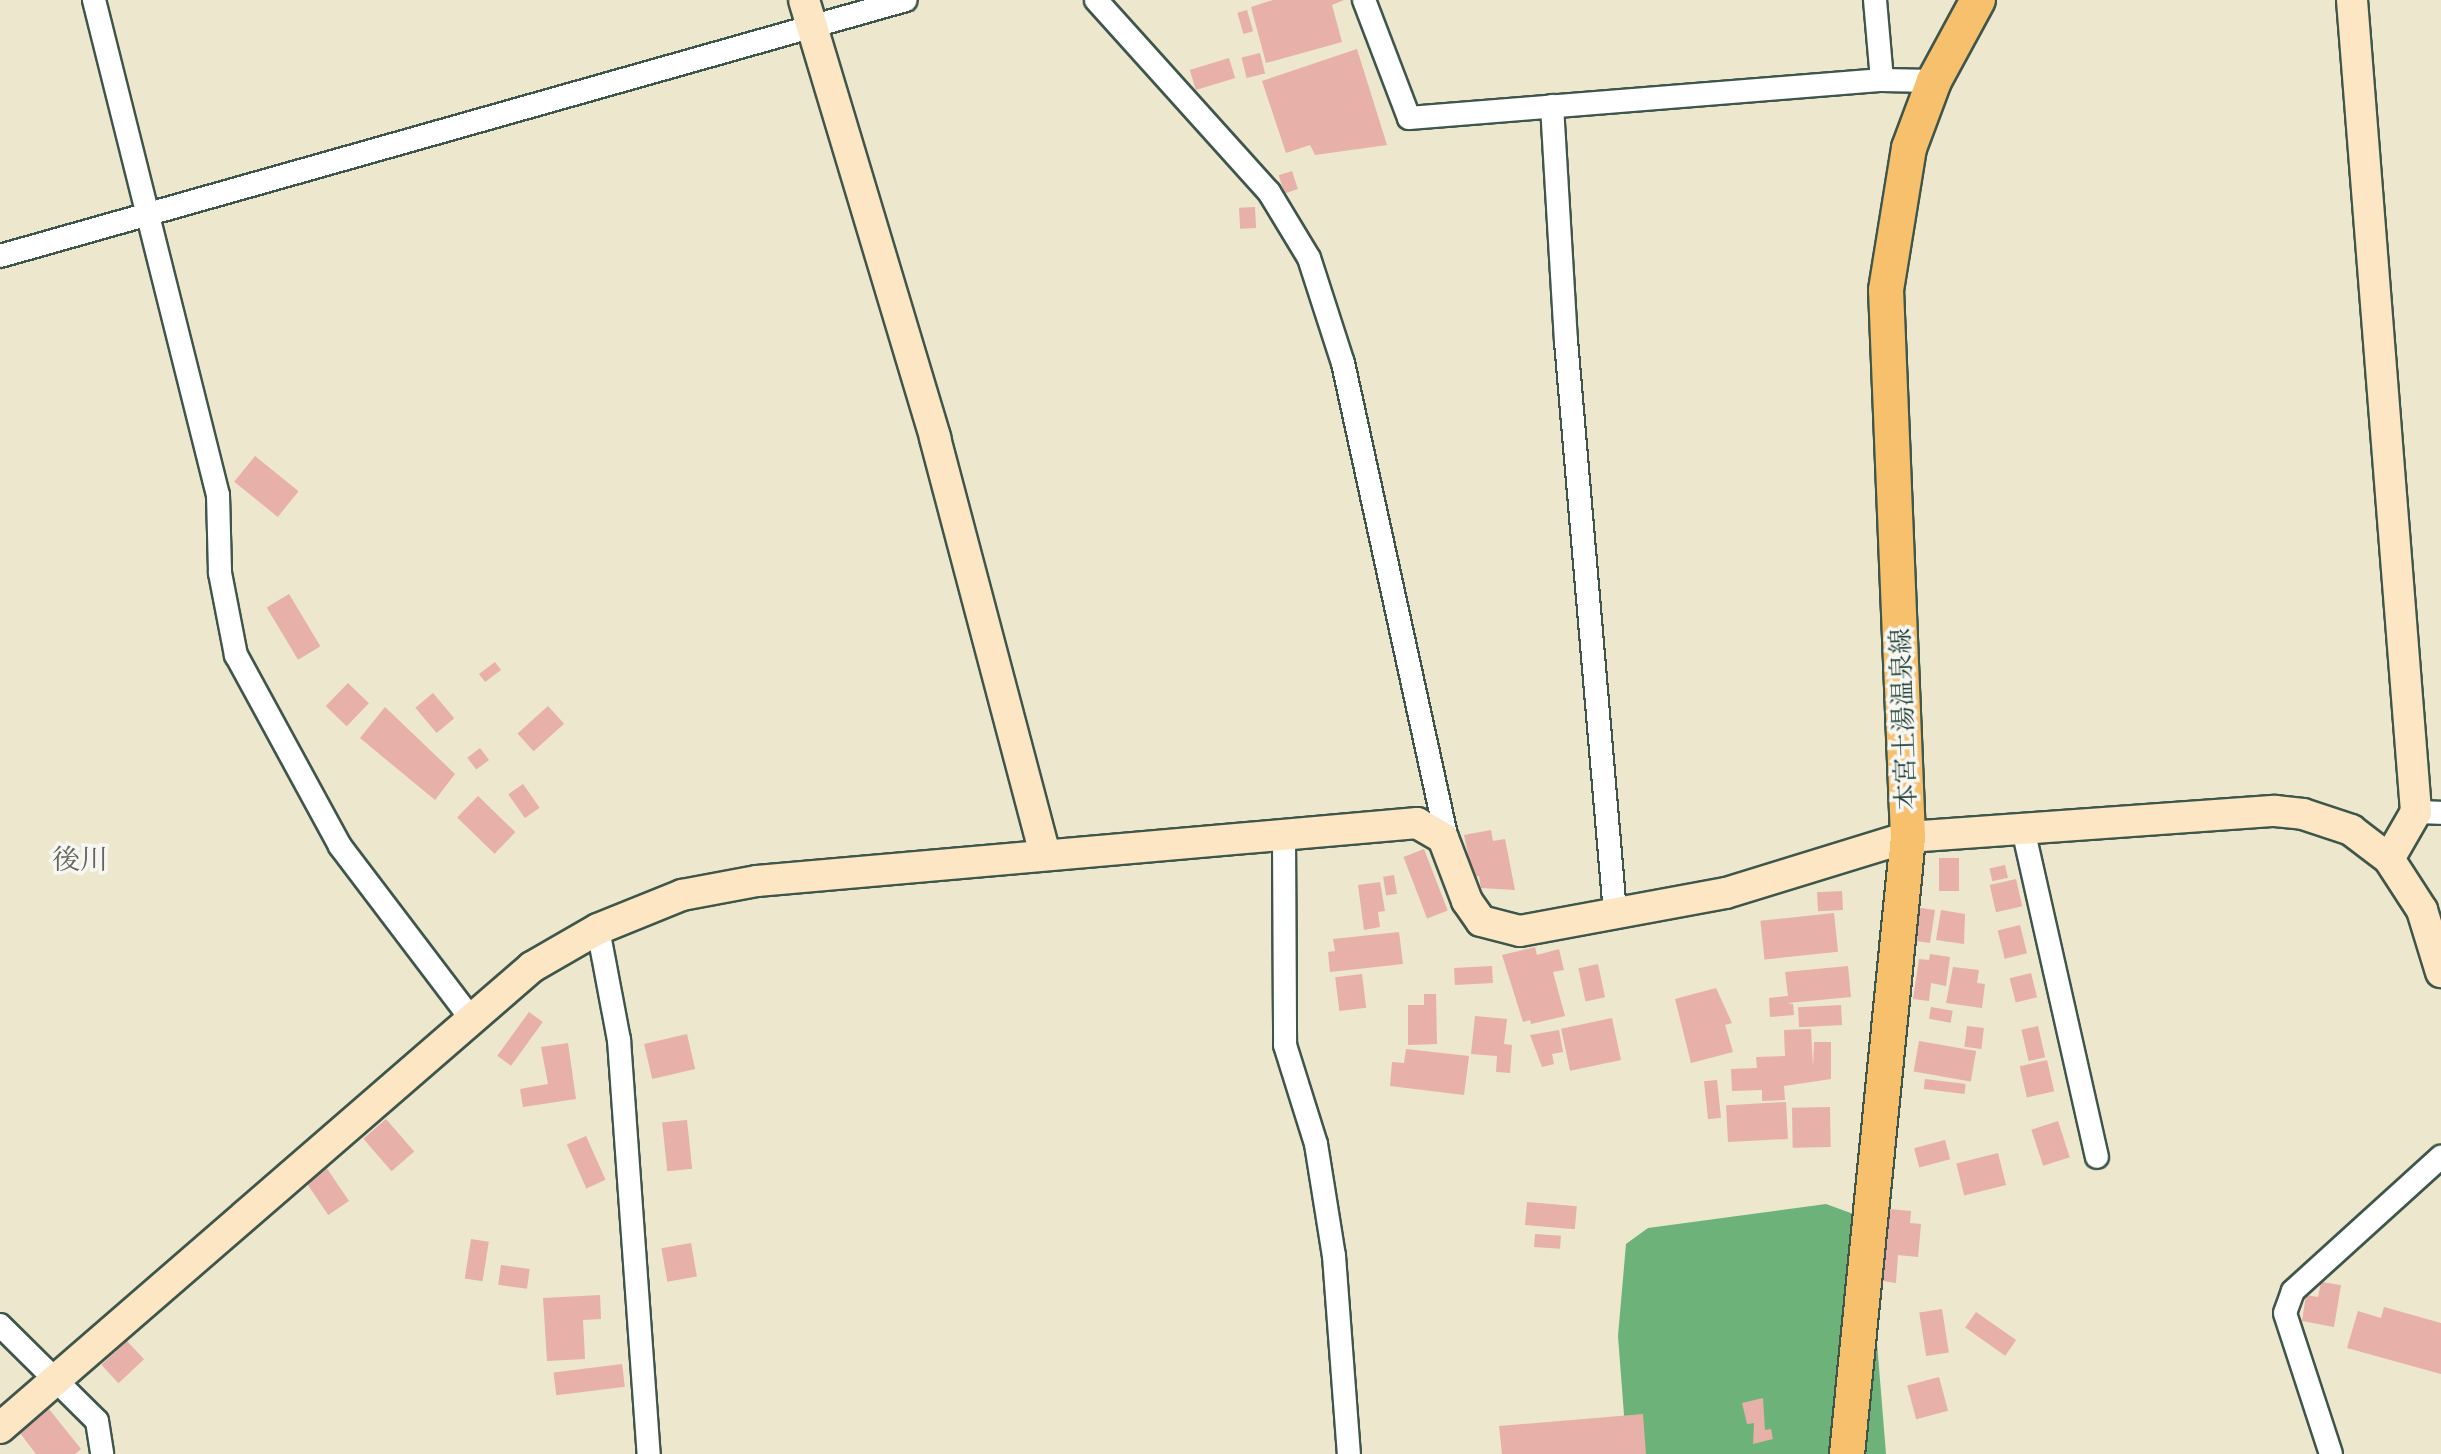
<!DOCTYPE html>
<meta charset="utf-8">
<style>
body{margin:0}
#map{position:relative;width:2441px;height:1454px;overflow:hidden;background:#ece7cd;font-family:"Libre Caslon Text","Noto Serif JP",serif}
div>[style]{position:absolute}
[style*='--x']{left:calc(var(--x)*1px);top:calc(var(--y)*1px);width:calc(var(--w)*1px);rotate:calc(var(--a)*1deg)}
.forest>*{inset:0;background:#6cb279}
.building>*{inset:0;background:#e7b0a8;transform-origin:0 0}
.roads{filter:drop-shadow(2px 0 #3e564b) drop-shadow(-2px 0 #3e564b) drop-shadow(0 2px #3e564b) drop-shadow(0 -2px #3e564b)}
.street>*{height:22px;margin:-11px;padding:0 11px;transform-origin:11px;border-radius:11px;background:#fff}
.secondary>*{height:30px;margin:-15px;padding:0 15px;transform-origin:15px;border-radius:15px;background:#fce6c4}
.primary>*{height:34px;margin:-17px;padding:0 17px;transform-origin:17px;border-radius:17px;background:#f7c06c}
span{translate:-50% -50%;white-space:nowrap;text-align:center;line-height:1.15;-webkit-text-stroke:7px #f6f6f2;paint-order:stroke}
.street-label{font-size:26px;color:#1f3d34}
.neighbourhood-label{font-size:28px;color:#65655d}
</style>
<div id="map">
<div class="forest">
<div style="clip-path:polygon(1826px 1204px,1867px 1219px,1886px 1454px,1627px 1454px,1618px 1336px,1626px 1244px,1648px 1228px)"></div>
</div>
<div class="building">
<div style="clip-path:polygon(1273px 0,1344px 0,1332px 5px,1342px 42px,1266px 63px,1251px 7px)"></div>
<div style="left:1247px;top:10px;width:22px;height:10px;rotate:74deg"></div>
<div style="clip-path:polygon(1357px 49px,1387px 145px,1315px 155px,1310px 145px,1286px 153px,1262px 81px)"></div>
<div style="left:1260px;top:53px;width:21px;height:19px;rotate:76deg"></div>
<div style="left:1229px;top:58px;width:21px;height:41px;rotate:73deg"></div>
<div style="left:1292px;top:171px;width:19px;height:14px;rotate:72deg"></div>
<div style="left:1255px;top:207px;width:21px;height:16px;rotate:87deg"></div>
<div style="left:255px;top:456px;width:56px;height:33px;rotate:39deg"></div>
<div style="left:289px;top:594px;width:61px;height:26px;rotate:59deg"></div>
<div style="left:495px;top:662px;width:10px;height:20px;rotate:53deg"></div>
<div style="left:348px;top:683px;width:29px;height:32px;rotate:44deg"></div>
<div style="left:433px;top:693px;width:33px;height:23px;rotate:50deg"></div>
<div style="left:548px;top:706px;width:24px;height:41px;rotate:48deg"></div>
<div style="clip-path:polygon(385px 707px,455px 774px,435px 800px,360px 738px)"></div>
<div style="left:480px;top:748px;width:15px;height:16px;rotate:53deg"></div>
<div style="left:523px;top:784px;width:29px;height:18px;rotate:55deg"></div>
<div style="left:478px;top:796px;width:52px;height:30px;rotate:44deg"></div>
<div style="clip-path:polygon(1491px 830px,1493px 841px,1505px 839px,1515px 890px,1481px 888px,1479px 876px,1473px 877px,1464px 835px)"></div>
<div style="left:1424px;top:849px;width:66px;height:22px;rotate:69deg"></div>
<div style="left:1939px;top:858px;width:20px;height:33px"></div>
<div style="left:2005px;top:865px;width:13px;height:16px;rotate:77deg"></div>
<div style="left:1394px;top:875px;width:19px;height:11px;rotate:81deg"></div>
<div style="left:2016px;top:879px;width:28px;height:27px;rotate:77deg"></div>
<div style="clip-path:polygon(1380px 882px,1385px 911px,1378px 912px,1380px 927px,1364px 930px,1358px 885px)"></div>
<div style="left:1842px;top:891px;width:19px;height:25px;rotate:87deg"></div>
<div style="clip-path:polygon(1915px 907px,1935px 910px,1930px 943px,1916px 941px)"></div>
<div style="clip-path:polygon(1941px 910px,1965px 914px,1964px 944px,1936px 940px)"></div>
<div style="left:1834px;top:913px;width:39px;height:74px;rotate:84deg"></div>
<div style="left:2020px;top:925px;width:29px;height:23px;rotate:76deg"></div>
<div style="clip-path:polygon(1399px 932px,1403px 964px,1330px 972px,1328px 952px,1335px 951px,1333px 939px)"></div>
<div style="clip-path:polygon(1535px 947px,1537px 955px,1559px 949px,1564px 970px,1553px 972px,1565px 1016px,1531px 1024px,1530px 1020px,1523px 1022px,1502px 955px)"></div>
<div style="clip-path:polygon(1930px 954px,1950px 957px,1946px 986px,1931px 983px,1929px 1001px,1913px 999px,1919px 959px,1929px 960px)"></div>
<div style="left:1598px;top:964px;width:34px;height:20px;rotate:78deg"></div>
<div style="left:1492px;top:966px;width:17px;height:38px;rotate:87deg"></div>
<div style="clip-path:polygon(1848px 966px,1851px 997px,1787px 1003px,1793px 1004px,1794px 1015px,1770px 1017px,1769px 998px,1788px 996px,1785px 972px)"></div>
<div style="clip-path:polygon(1953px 967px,1979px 970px,1977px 983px,1985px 984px,1982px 1008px,1946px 1003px)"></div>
<div style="left:2031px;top:973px;width:25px;height:22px;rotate:76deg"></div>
<div style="left:1362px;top:974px;width:34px;height:27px;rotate:83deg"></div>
<div style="clip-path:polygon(1716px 988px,1732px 1023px,1725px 1025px,1733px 1052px,1691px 1063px,1675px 999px)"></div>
<div style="clip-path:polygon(1424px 994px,1436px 994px,1437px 1044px,1408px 1045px,1408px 1005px,1424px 1005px)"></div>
<div style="left:1841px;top:1005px;width:20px;height:43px;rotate:87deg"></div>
<div style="left:1931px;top:1007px;width:22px;height:12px;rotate:10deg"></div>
<div style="left:529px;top:1012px;width:17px;height:54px;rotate:36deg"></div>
<div style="clip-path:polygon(1475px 1016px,1507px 1019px,1504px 1044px,1512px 1045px,1510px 1073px,1496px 1072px,1497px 1056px,1471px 1054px)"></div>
<div style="left:1612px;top:1018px;width:43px;height:52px;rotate:78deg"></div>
<div style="left:1967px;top:1026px;width:17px;height:21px;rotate:7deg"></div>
<div style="left:2038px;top:1026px;width:32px;height:17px;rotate:77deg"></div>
<div style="clip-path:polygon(1811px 1029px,1813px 1067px,1814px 1042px,1831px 1042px,1831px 1079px,1784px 1086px,1785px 1100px,1762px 1101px,1762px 1090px,1732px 1091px,1731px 1069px,1757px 1068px,1756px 1057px,1785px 1056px,1784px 1030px)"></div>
<div style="clip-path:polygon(1559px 1030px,1563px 1052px,1552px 1054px,1554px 1064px,1542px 1067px,1530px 1035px)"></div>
<div style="left:687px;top:1034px;width:36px;height:44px;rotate:77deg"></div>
<div style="left:1919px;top:1041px;width:58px;height:31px;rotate:10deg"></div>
<div style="clip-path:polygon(568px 1043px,576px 1099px,523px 1107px,520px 1089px,548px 1084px,541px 1047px)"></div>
<div style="clip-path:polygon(1406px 1049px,1469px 1056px,1464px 1095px,1390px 1086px,1392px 1062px,1404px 1063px)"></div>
<div style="left:2047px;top:1060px;width:32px;height:28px;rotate:77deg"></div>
<div style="left:1925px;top:1079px;width:41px;height:10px;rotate:7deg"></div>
<div style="left:1717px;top:1080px;width:38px;height:13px;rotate:84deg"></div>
<div style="left:1786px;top:1102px;width:37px;height:60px;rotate:87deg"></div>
<div style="left:1830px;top:1107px;width:40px;height:38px;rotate:89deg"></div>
<div style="left:386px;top:1119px;width:43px;height:30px;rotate:49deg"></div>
<div style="left:687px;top:1120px;width:49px;height:25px;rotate:84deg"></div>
<div style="left:2058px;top:1121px;width:38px;height:28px;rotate:72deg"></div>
<div style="left:586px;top:1136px;width:48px;height:21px;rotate:66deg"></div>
<div style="left:1945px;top:1140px;width:20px;height:32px;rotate:75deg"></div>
<div style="left:1998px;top:1153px;width:33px;height:43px;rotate:76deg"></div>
<div style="left:326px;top:1167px;width:41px;height:25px;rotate:56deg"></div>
<div style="left:1527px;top:1202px;width:50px;height:23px;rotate:5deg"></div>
<div style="clip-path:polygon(1889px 1209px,1911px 1211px,1910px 1223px,1921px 1224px,1918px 1257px,1898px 1255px,1896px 1283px,1883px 1281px)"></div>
<div style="left:1535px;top:1234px;width:26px;height:13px;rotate:4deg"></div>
<div style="left:471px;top:1239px;width:18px;height:40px;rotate:9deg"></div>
<div style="left:691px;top:1243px;width:34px;height:30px;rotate:80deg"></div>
<div style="left:501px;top:1265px;width:29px;height:20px;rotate:8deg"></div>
<div style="clip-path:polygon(2321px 1282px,2341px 1285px,2334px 1327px,2302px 1321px,2306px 1295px,2318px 1297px)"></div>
<div style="clip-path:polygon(600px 1295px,601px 1319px,583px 1320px,585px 1359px,547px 1361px,543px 1298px)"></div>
<div style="clip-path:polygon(2384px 1307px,2441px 1323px,2441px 1374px,2347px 1348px,2358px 1311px,2381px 1318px)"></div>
<div style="left:1942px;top:1309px;width:44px;height:23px;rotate:81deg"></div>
<div style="left:1976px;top:1312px;width:49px;height:19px;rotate:35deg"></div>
<div style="left:127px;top:1341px;width:25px;height:35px;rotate:47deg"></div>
<div style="left:622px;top:1364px;width:23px;height:69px;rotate:83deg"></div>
<div style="left:1939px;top:1377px;width:35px;height:33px;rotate:75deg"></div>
<div style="clip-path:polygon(1763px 1398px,1765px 1430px,1771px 1429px,1773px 1439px,1753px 1444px,1754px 1423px,1747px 1424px,1742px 1403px)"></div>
<div style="clip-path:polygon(49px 1409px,81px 1449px,75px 1454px,36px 1454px,20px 1433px)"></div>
<div style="clip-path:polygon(1643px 1414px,1646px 1454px,1502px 1454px,1499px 1426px)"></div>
</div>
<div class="roads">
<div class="street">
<div style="--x:94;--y:0;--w:510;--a:75.94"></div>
<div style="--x:218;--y:495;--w:78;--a:88.5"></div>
<div style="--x:220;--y:573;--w:84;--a:79"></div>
<div style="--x:236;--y:655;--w:217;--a:61.4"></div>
<div style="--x:340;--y:846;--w:215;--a:52.8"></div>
<div style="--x:1096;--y:0;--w:258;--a:48"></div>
<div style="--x:1269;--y:192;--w:77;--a:58.8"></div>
<div style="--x:1309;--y:258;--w:110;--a:72.1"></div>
<div style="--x:1343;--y:363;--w:496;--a:77.7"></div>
<div style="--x:1364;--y:0;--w:126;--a:69.1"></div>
<div style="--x:1409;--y:118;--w:475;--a:-4.6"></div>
<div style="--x:1882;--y:80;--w:52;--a:1.1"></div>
<div style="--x:1875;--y:0;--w:80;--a:85"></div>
<div style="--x:1552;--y:106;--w:235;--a:86.6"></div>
<div style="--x:1566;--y:341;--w:574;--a:85.1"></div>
<div style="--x:0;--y:256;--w:941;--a:-15.78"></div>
<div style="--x:2416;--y:812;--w:25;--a:2"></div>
<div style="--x:2023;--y:829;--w:336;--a:77.3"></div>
<div style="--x:1284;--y:836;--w:209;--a:89.7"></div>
<div style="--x:1285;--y:1045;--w:104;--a:72.6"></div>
<div style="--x:1316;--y:1144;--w:113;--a:80.9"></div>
<div style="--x:1334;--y:1256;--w:199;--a:85.7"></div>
<div style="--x:598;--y:929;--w:113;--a:79.3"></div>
<div style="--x:619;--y:1040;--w:415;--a:85.9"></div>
<div style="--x:0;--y:1325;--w:136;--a:44.7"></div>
<div style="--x:97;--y:1421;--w:33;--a:81"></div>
<div style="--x:2331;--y:1454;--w:148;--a:-108.1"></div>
<div style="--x:2285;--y:1313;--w:23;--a:-70"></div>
<div style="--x:2293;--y:1291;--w:200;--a:-42.2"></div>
</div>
<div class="secondary">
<div style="--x:804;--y:0;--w:457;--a:73.3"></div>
<div style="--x:935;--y:438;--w:430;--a:75.2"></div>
<div style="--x:2352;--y:0;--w:815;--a:85.49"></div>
<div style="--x:2416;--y:812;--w:54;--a:119.9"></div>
<div style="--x:0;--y:1428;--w:704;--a:-40.91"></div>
<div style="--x:532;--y:967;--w:76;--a:-29.9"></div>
<div style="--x:598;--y:929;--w:91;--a:-22"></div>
<div style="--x:682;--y:895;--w:76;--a:-10.6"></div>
<div style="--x:757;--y:881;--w:663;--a:-5.02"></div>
<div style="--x:1417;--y:823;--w:30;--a:30"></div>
<div style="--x:1443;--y:838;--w:67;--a:69.1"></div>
<div style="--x:1467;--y:901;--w:24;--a:55"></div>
<div style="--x:1481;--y:921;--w:40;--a:14.4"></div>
<div style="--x:1520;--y:931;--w:209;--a:-10.5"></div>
<div style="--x:1726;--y:893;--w:190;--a:-17.1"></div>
<div style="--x:1908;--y:837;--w:368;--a:-4.1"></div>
<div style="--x:2275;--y:811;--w:28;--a:6"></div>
<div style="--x:2303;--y:814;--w:51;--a:18.4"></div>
<div style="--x:2351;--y:830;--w:48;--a:37.3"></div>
<div style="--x:2389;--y:859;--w:61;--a:57.1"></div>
<div style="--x:2422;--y:910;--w:65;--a:73"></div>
</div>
<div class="primary">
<div style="--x:1847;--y:1454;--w:620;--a:-84.35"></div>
<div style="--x:1908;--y:837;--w:547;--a:-92.3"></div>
<div style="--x:1886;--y:290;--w:144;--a:-80.8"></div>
<div style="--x:1909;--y:148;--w:72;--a:-69.5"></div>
<div style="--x:1934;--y:81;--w:92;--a:-61.5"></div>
</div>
</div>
<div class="street-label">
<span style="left:1904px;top:719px;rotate:-92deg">本宮土湯温泉線</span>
</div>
<div class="neighbourhood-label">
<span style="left:80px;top:859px">後川</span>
</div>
</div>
